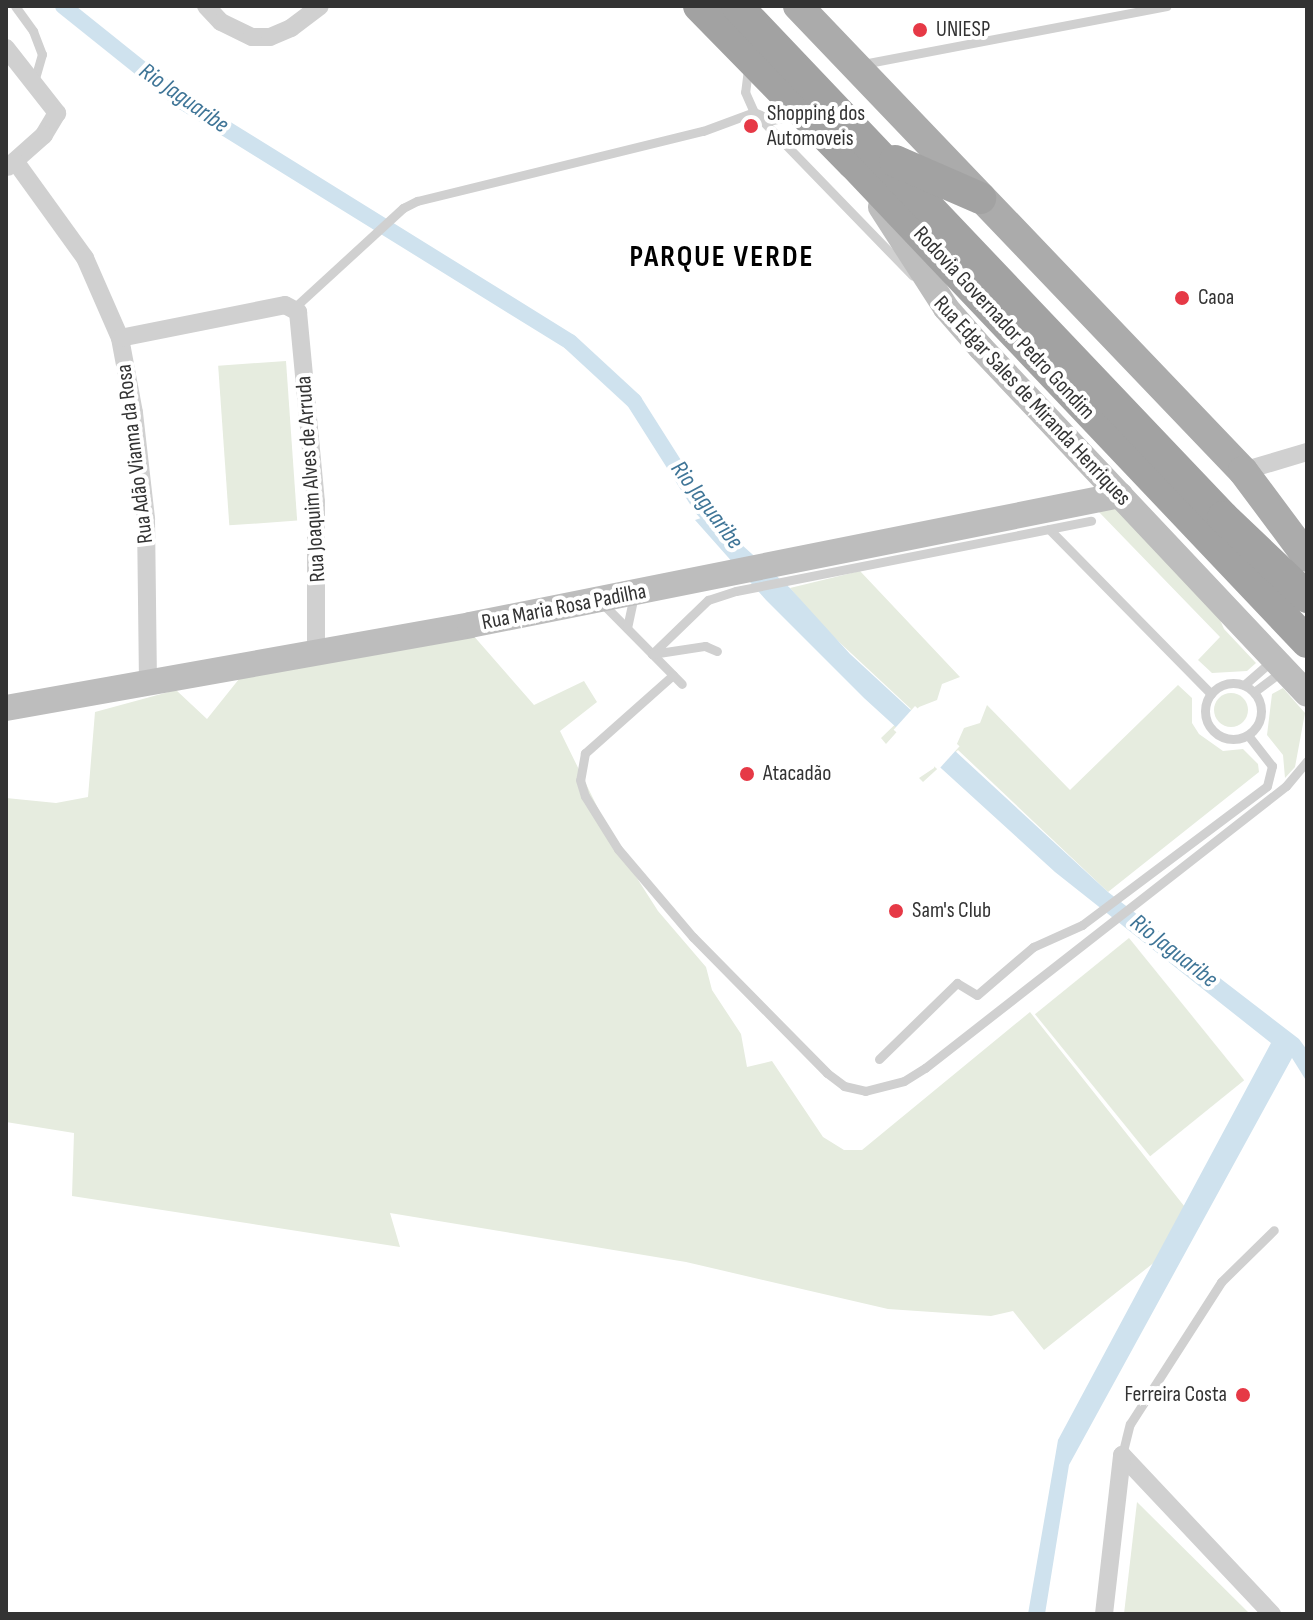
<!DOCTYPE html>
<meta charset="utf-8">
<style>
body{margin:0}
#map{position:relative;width:1313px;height:1620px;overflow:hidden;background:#fff;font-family:"Sofia Sans Condensed",sans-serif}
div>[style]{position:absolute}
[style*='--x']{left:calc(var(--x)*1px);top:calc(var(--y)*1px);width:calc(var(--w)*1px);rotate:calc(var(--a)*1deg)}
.green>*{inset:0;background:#e6ecdf;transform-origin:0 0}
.round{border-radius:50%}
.water>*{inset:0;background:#cfe2ee}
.pier>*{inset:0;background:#fff;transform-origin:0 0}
.canal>*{height:16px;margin:-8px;padding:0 8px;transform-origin:8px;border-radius:8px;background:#cfe2ee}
.service>*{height:9px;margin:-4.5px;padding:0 4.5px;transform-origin:4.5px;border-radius:4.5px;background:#d0d0d0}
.service>.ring{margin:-4.5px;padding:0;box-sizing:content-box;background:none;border:9px solid #d0d0d0;border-radius:50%}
.minor>*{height:18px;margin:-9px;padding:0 9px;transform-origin:9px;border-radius:9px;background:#d0d0d0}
.secondary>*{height:26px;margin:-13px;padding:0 13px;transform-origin:13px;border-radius:13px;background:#bdbdbd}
.primary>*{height:30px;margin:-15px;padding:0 15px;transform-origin:15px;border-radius:15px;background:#ababab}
.trunk>*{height:32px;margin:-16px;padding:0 16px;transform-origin:16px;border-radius:16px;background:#a2a2a2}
.dots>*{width:22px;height:22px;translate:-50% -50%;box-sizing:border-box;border:4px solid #fff;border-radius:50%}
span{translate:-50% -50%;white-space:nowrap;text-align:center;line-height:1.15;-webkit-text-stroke:8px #fff;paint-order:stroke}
.poi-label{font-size:22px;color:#333}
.left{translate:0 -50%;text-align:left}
.right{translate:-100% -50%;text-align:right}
.street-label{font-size:22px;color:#333}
.water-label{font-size:24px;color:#3f7597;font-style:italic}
.district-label{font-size:30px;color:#000;font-weight:700;letter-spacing:2px}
.frame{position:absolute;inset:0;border:8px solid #333;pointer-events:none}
</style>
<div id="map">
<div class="green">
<div style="left:286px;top:361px;width:160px;height:68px;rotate:86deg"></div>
<div style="clip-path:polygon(1113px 506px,1218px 615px,1224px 629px,1256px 663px,1247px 671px,1212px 673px,1198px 660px,1220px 637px,1098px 511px)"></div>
<div style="clip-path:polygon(860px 571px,960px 677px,942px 684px,937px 700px,919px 707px,886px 744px,881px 738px,911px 709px,823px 627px,790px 588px)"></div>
<div style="clip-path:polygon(472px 634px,534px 705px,584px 681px,597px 702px,560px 731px,617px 847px,658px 911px,706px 967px,712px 990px,741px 1034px,747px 1067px,772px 1061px,823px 1137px,844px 1150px,862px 1150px,1030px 1012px,1200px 1226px,1044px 1350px,1013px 1311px,991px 1316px,888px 1309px,686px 1262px,390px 1213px,400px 1247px,72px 1196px,74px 1133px,6px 1122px,6px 798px,56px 803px,88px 797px,95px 712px,176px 690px,207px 719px,239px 679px)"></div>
<div style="clip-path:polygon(1178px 685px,1192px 698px,1192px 723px,1199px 734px,1223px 751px,1243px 749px,1258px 764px,1259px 772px,1108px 892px,958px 750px,923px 782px,919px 778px,934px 768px,936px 758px,956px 746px,964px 728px,980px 723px,987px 705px,1070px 790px)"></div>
<div style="clip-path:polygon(1283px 688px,1305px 713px,1295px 767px,1285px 778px,1283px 755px,1267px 735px,1272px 694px)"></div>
<div class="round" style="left:1214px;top:693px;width:34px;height:34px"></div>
<div style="left:1129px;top:938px;width:183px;height:121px;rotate:51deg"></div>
<div style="clip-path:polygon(1137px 1502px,1250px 1614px,1124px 1614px)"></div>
</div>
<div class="water">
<div style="clip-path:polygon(716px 513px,742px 545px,790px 588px,850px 654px,1108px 892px,1299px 1039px,1307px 1050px,1307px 1082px,1292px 1058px,1069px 1465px,1045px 1614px,1028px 1614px,1058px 1440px,1271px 1043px,1055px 872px,864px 698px,766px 600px,695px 520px)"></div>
</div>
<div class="pier">
<div style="left:915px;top:706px;width:60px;height:32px;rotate:42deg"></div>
</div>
<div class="canal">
<div style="--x:63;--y:6;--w:154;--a:38.7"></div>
<div style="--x:183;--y:102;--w:455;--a:31.8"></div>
<div style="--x:570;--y:342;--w:87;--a:42.7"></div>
<div style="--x:634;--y:401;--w:127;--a:57.6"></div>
<div style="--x:702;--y:508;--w:30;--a:49"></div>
</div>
<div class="service">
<div style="--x:15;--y:6;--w:31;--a:54"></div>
<div style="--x:33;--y:31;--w:25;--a:69"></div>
<div style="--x:42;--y:54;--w:29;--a:106"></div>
<div style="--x:863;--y:64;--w:309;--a:-10.8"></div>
<div style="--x:748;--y:69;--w:23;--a:97"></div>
<div style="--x:745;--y:92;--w:22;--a:66"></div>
<div style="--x:754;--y:112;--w:228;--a:45.9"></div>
<div style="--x:295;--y:307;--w:147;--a:-42.5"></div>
<div style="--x:403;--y:208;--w:16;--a:-27"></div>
<div style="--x:417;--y:201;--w:294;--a:-13.8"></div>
<div style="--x:703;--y:131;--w:54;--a:-20.4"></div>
<div style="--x:754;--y:112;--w:20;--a:24"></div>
<div style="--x:772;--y:120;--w:25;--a:-11"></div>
<div style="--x:1049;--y:529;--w:231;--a:45.5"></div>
<div style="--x:601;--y:602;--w:115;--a:45.4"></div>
<div style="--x:627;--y:628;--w:33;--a:-78"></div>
<div style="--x:652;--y:654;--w:78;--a:-44"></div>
<div style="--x:708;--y:600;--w:29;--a:-18"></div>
<div style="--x:736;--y:591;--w:362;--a:-11.2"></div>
<div style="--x:652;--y:654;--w:54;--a:-8.6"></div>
<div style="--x:705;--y:646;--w:13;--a:23"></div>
<div style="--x:673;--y:675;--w:118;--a:138.4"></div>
<div style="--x:585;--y:753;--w:27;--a:100"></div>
<div style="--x:580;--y:780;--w:17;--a:73"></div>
<div style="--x:585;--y:796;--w:62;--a:58.1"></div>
<div style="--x:618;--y:849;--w:116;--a:49.6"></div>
<div style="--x:693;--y:937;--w:191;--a:45.4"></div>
<div style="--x:827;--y:1073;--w:21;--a:37"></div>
<div style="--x:844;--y:1086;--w:22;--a:13"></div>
<div style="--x:865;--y:1091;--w:40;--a:-14.4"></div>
<div style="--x:904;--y:1081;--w:25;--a:-32"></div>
<div style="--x:925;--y:1068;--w:458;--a:-38"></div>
<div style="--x:1286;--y:786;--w:33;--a:-50"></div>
<div class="ring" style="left:1205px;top:683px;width:47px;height:47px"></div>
<div style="--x:1244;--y:685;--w:37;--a:-41"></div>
<div style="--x:1254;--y:692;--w:36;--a:-37"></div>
<div style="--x:879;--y:1059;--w:109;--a:-44.3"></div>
<div style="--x:957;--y:983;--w:23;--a:31"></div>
<div style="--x:977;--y:995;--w:74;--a:-40.6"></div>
<div style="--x:1033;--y:947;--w:54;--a:-24.2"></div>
<div style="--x:1082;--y:925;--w:231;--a:-36.9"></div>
<div style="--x:1267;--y:786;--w:21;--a:-76"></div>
<div style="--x:1272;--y:766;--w:39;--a:-128"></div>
<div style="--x:1122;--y:1455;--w:32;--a:-76"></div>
<div style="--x:1130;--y:1424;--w:169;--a:-57.3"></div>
<div style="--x:1221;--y:1282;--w:74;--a:-44.5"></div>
</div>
<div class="minor">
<div style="--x:206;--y:6;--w:22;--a:47"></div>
<div style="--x:221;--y:22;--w:34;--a:26"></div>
<div style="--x:252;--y:37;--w:18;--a:0"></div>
<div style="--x:270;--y:37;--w:23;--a:-23"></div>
<div style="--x:291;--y:28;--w:36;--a:-37"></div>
<div style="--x:6;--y:48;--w:83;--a:51.9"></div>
<div style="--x:57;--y:113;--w:26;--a:121"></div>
<div style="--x:44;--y:135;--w:48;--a:138.4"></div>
<div style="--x:15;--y:161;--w:120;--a:54.2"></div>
<div style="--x:85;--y:258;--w:87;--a:66.4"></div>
<div style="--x:120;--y:338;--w:76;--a:79.4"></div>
<div style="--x:134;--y:413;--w:107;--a:83.5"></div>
<div style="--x:146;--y:519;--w:162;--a:89.3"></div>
<div style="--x:120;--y:338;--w:168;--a:-11.3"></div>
<div style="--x:285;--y:305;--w:15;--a:28"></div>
<div style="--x:298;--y:312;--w:191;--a:84.6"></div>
<div style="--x:316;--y:502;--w:151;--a:90"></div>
<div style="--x:1243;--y:471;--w:67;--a:-16.5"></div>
<div style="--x:1122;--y:1455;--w:219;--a:46.7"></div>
<div style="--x:1104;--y:1614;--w:160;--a:-83.5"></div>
</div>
<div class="secondary">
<div style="--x:881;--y:207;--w:120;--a:57.2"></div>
<div style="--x:946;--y:308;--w:53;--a:48.8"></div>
<div style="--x:981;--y:348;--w:475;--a:46.7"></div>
<div style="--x:6;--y:708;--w:471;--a:-10.1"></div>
<div style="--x:470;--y:625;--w:663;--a:-11.31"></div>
</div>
<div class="primary">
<div style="--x:798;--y:6;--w:644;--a:46.26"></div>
<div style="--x:1243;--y:471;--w:107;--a:53.3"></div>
</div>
<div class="trunk">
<div style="--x:699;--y:6;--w:220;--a:45.6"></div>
<div style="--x:853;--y:163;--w:660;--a:46.53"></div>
<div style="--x:737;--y:6;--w:705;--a:46.44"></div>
<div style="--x:1223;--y:517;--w:116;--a:43.6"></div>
<div style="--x:895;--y:161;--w:93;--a:23.5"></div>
</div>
<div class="dots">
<div style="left:920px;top:30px;background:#e63946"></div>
<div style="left:751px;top:126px;background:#e63946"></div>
<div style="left:1182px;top:298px;background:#e63946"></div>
<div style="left:747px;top:774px;background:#e63946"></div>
<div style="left:896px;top:911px;background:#e63946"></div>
<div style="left:1243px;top:1395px;background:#e63946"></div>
</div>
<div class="poi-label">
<span class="left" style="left:936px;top:30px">UNIESP</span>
<span class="left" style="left:767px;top:126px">Shopping dos<br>Automoveis</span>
<span class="left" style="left:1198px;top:298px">Caoa</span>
<span class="left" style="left:763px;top:774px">Atacadão</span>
<span class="left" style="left:912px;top:911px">Sam's Club</span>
<span class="right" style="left:1227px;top:1395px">Ferreira Costa</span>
</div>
<div class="street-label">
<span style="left:1004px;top:323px;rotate:47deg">Rodovia Governador Pedro Gondim</span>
<span style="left:1032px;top:401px;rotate:47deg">Rua Edgar Sales de Miranda Henriques</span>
<span style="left:135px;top:454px;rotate:-97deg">Rua Adão Vianna da Rosa</span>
<span style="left:311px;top:479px;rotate:-94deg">Rua Joaquim Alves de Arruda</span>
<span style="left:564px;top:607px;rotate:-11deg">Rua Maria Rosa Padilha</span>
</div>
<div class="water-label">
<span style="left:184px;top:98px;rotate:35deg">Rio Jaguaribe</span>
<span style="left:707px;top:505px;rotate:53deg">Rio Jaguaribe</span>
<span style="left:1174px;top:951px;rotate:38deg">Rio Jaguaribe</span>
</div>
<div class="district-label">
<span style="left:722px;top:257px">PARQUE VERDE</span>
</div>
<div class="frame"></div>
</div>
